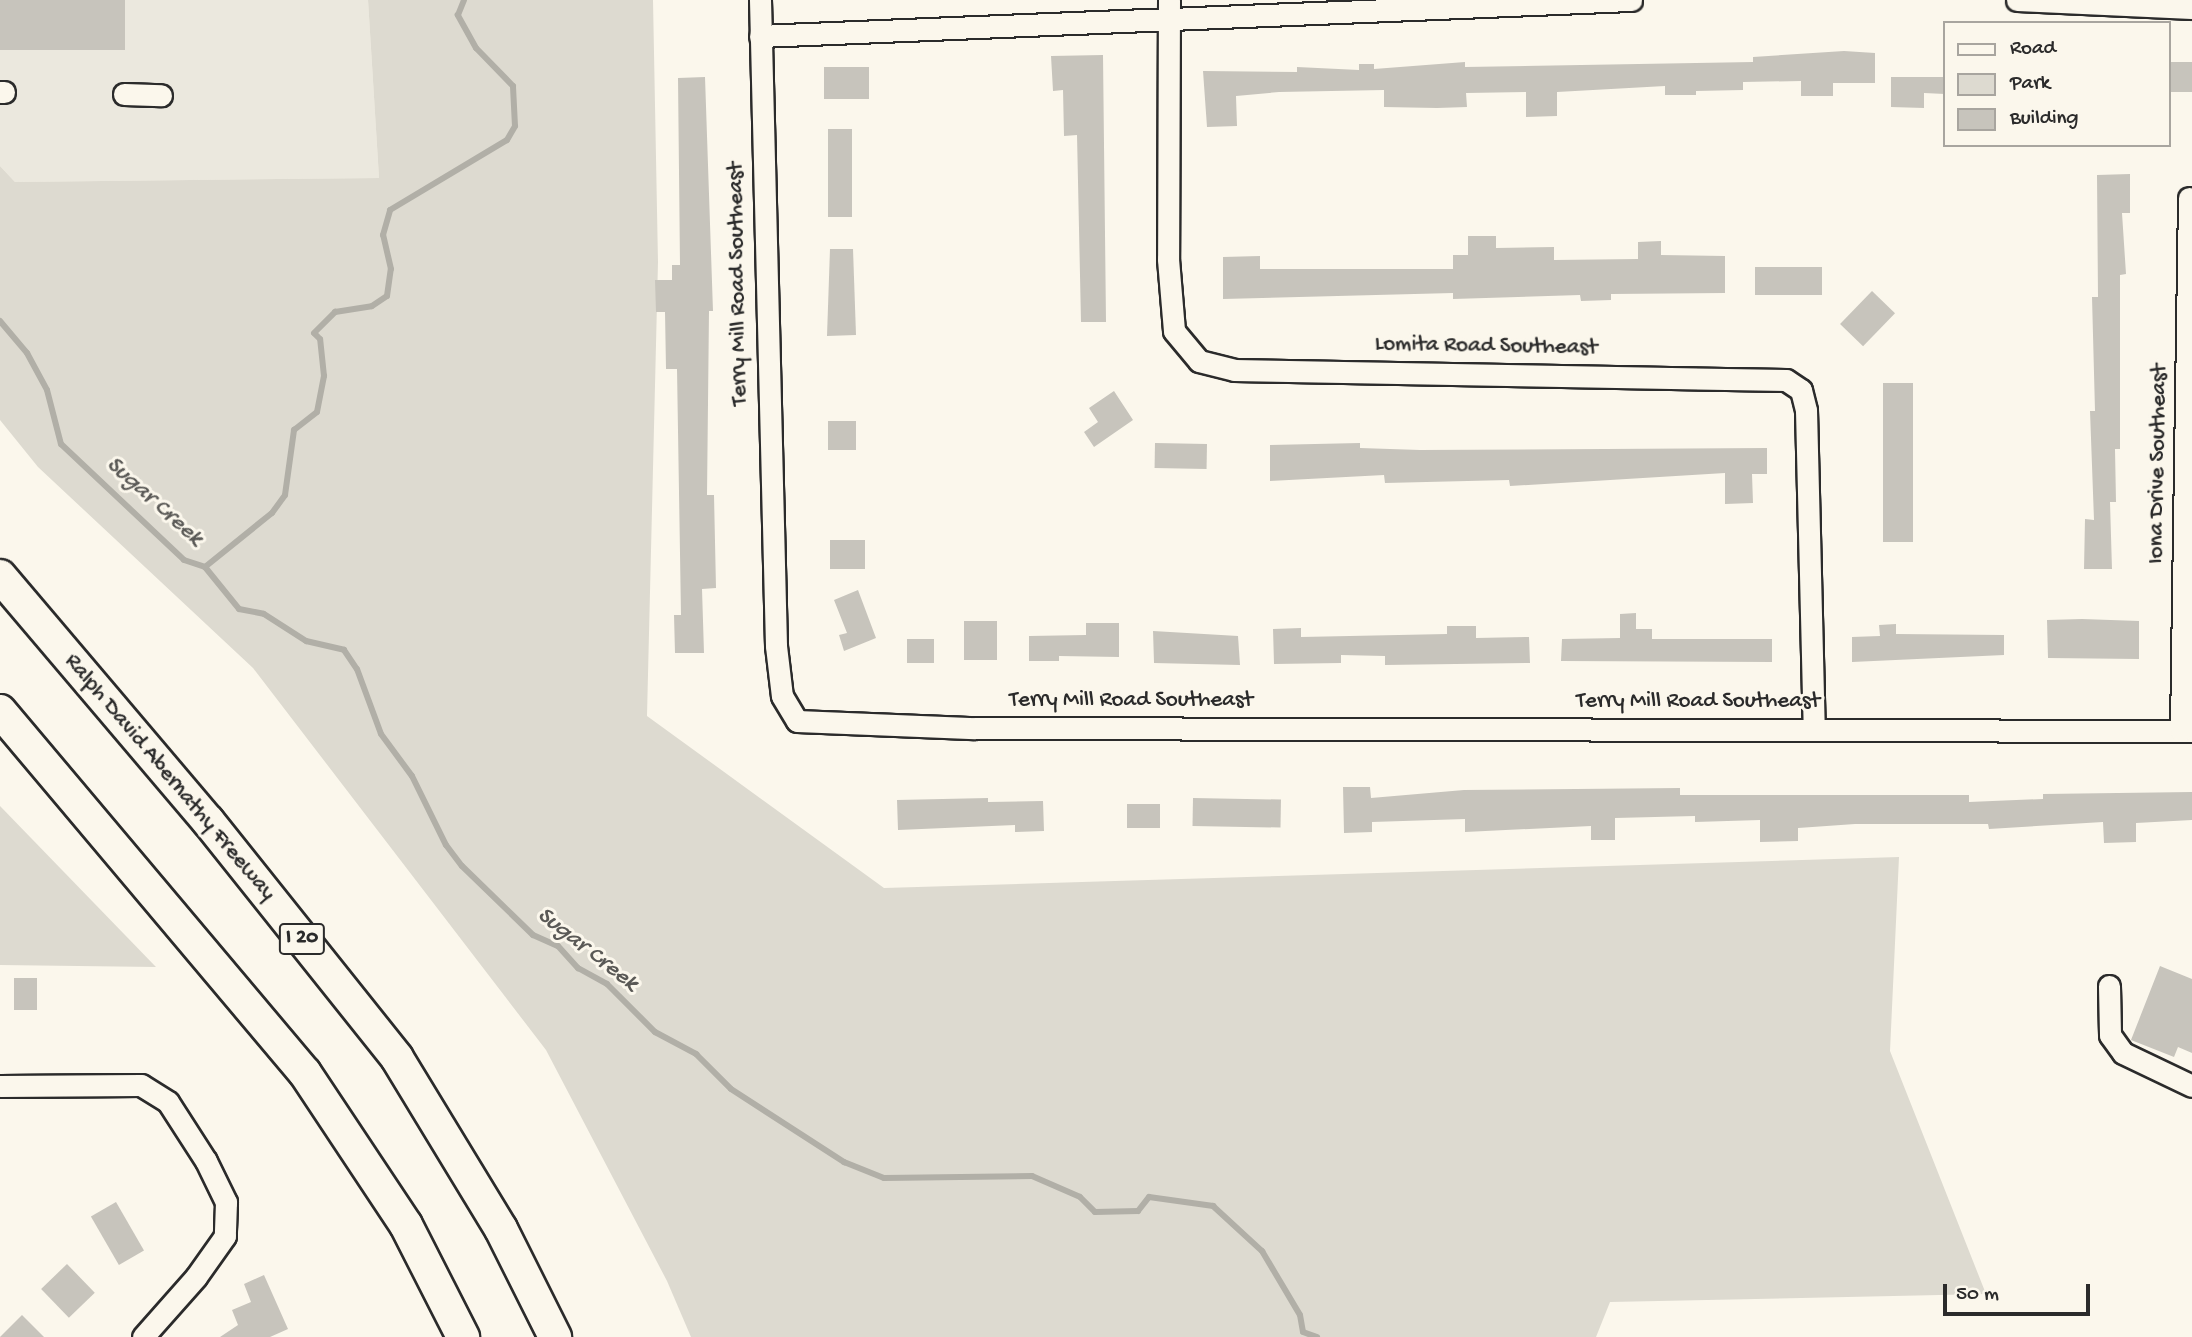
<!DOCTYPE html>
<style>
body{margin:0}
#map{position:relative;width:2192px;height:1337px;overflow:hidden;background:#fbf7ec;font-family:"Gochi Hand",sans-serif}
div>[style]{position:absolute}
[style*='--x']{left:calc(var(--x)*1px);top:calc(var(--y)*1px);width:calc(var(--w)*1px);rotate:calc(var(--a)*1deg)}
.built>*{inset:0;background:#ebe8de}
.green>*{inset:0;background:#dddad0}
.stream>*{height:6px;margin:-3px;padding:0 3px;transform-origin:3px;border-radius:3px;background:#b1afa7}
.building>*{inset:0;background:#c7c4bc;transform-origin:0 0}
.roads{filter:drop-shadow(2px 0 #2b2b2b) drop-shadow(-2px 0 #2b2b2b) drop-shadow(0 2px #2b2b2b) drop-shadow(0 -2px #2b2b2b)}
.minor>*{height:21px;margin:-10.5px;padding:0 10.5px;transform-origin:10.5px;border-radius:10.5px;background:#fbf7ec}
.highway>*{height:32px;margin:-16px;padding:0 16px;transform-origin:16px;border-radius:16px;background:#fbf7ec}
span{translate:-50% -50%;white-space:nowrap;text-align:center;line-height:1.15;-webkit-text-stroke:6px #fbf7ec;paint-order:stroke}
.shield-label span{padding:2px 5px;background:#fbf7ec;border:2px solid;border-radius:5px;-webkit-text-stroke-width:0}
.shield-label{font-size:21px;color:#2b2b2b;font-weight:700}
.street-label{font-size:23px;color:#2b2b2b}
.water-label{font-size:24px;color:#5a5956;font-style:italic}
.legend{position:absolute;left:1943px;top:21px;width:228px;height:126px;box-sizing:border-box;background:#fbf7ec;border:2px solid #a8a59f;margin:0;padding:9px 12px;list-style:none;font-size:21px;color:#2b2b2b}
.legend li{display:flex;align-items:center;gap:14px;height:35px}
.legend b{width:35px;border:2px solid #a8a59f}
.scale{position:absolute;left:1943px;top:1284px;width:147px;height:32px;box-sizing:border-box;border:4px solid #2b2b2b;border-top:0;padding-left:9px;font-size:21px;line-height:24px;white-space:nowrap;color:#2b2b2b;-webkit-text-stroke:5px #fbf7ec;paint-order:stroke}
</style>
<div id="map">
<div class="built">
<div style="clip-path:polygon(0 0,368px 0,379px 178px,15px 182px,0 166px)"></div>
</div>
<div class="green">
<div style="clip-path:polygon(368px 0,653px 0,658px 262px,647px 716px,884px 888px,1899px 857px,1890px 1051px,1986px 1294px,1610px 1302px,1596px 1337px,691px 1337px,667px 1281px,546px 1050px,253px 668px,38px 467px,0 420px,0 166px,15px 182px,379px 178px)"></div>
<div style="clip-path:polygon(0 806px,156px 967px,0 965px)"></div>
</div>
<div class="stream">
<div style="--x:0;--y:321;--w:42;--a:49.8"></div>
<div style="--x:27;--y:353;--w:42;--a:61.6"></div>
<div style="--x:47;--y:390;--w:56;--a:75.5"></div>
<div style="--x:61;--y:444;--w:169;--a:43.3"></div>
<div style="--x:184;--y:560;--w:22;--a:18"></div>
<div style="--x:205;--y:567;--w:54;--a:51"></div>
<div style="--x:239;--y:609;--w:25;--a:11"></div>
<div style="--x:264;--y:614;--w:50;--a:32.7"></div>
<div style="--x:306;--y:641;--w:39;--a:13"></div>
<div style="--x:344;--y:650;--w:23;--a:56"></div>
<div style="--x:357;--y:669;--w:69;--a:69.7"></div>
<div style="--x:381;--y:734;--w:52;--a:53.6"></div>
<div style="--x:412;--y:776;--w:77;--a:63.8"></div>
<div style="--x:446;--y:845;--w:26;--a:53"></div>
<div style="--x:462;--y:866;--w:99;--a:44.2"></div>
<div style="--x:533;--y:935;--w:27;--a:24"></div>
<div style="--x:558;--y:946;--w:30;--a:48"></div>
<div style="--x:578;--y:968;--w:33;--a:29"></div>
<div style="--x:607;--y:984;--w:68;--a:45"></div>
<div style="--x:655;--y:1032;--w:47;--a:28.2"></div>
<div style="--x:696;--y:1054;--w:49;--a:45"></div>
<div style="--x:731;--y:1089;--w:135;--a:32.9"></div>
<div style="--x:844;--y:1162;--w:43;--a:21.8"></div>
<div style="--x:884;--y:1178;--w:148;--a:-0.8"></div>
<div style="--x:1032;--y:1176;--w:52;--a:23.6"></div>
<div style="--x:1080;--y:1197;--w:21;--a:45"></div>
<div style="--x:1095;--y:1212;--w:43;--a:-1.3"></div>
<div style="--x:1138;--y:1211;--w:18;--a:-52"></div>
<div style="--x:1149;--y:1197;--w:65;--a:8"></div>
<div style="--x:1213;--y:1206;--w:67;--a:42.6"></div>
<div style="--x:1262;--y:1251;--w:74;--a:59.3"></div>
<div style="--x:1300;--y:1315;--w:17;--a:80"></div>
<div style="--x:1303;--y:1332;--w:15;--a:20"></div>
<div style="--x:205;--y:567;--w:86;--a:-38.9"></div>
<div style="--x:272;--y:513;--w:22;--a:-54"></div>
<div style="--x:285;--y:495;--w:66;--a:-82.1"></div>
<div style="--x:294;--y:430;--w:29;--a:-38"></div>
<div style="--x:317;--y:412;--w:37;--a:-79"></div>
<div style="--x:324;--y:376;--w:37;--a:-96"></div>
<div style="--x:320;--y:339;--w:8;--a:-135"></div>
<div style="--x:314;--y:333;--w:30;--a:-45"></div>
<div style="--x:335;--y:312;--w:37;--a:-9"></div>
<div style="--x:372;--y:306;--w:18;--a:-34"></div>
<div style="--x:387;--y:296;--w:27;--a:-82"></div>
<div style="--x:391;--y:269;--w:35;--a:-103"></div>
<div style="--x:383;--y:235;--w:26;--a:-74"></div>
<div style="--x:390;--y:210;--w:136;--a:-30.9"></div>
<div style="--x:507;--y:140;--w:16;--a:-60"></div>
<div style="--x:515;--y:126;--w:40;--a:-92.9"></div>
<div style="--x:513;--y:86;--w:53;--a:-134.2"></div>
<div style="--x:476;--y:48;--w:38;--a:-119"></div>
<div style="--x:458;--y:15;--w:16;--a:-68"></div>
</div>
<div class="building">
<div style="left:0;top:0;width:125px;height:50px"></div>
<div style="clip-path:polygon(1844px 51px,1875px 53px,1875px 83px,1833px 83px,1833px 96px,1801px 96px,1801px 81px,1743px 82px,1743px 90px,1696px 91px,1696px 95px,1665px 95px,1665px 86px,1557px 92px,1557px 116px,1526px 117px,1526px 92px,1466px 93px,1467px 107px,1437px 108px,1384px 107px,1384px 90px,1279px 92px,1236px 96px,1237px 126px,1207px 127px,1203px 71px,1297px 72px,1297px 67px,1359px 70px,1359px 64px,1374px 64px,1374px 69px,1465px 62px,1465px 67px,1753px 62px,1753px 57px)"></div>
<div style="clip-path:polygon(1103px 55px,1106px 322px,1081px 322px,1077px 135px,1064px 136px,1063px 90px,1053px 91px,1051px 56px)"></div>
<div style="left:2192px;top:62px;width:30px;height:23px;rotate:90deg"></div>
<div style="left:824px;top:67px;width:45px;height:32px"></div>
<div style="clip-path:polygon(705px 77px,713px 311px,709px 311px,707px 495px,714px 495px,716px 588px,702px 589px,704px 653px,675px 653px,674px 615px,681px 615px,677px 369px,666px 369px,665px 312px,656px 312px,655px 280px,672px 280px,672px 265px,680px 265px,678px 78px)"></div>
<div style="clip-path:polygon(1891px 77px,1945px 77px,1945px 94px,1924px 93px,1924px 108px,1891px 107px)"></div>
<div style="left:828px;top:129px;width:24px;height:88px"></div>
<div style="clip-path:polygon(2130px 174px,2130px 213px,2122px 213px,2126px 274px,2120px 275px,2120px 449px,2115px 449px,2116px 502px,2110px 502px,2112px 569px,2084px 569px,2085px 519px,2094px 520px,2090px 411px,2095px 411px,2092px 297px,2098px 297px,2097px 175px)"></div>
<div style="clip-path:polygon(1468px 236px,1496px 236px,1496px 248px,1554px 247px,1554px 260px,1638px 259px,1638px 242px,1661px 241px,1661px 255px,1725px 256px,1725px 293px,1611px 294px,1611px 300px,1581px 301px,1580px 295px,1453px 299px,1453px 293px,1223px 299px,1223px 257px,1260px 256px,1260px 269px,1453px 269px,1453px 255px,1468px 255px)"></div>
<div style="clip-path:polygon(830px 249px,853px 249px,856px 335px,827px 336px)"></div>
<div style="left:1822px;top:267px;width:28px;height:67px;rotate:90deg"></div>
<div style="left:1872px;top:291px;width:32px;height:46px;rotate:44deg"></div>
<div style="left:1883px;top:383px;width:30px;height:159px"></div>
<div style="clip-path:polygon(1114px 391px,1133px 420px,1094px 447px,1084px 432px,1098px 422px,1089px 408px)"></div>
<div style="left:828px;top:421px;width:28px;height:29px"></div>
<div style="left:1155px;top:443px;width:52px;height:25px;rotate:1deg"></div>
<div style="clip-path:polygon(1360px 443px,1360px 448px,1420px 450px,1767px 448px,1767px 474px,1752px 474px,1753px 503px,1725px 504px,1725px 473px,1510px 486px,1509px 480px,1385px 483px,1384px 475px,1270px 481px,1270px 445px)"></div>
<div style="left:865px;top:540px;width:29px;height:35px;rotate:90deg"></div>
<div style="clip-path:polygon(858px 590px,876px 638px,844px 651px,839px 635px,847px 633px,834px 600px)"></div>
<div style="clip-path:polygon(1636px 613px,1636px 629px,1652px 629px,1652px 639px,1772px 639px,1772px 662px,1561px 661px,1562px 639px,1620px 638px,1620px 614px)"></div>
<div style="clip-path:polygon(2082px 619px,2139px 621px,2139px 659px,2048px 658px,2047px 620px)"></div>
<div style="left:997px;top:621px;width:39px;height:33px;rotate:90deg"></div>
<div style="clip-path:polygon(1086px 623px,1119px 623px,1119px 657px,1059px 656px,1059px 661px,1029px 661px,1029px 636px,1086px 635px)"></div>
<div style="clip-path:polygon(1896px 624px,1896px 634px,2004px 635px,2004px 655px,1852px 662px,1852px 637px,1880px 636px,1879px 625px)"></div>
<div style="clip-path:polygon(1447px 626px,1476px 626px,1476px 638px,1529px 637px,1530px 663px,1385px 665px,1385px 656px,1341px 655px,1341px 663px,1274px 664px,1273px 629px,1301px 628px,1301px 637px,1447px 634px)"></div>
<div style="clip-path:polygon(1153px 631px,1238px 636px,1240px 665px,1154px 663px)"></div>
<div style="left:934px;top:639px;width:24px;height:27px;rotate:90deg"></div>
<div style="clip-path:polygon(1343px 787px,1370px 787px,1371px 798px,1464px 790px,1680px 788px,1680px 795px,1969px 795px,1969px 802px,2043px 799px,2043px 794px,2192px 792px,2192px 820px,2136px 823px,2136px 842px,2104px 843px,2103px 822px,1989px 829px,1988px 824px,1855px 824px,1798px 828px,1798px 841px,1760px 842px,1760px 820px,1695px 822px,1695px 816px,1615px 818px,1615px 840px,1591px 840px,1591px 826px,1465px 832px,1465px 819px,1372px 822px,1372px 832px,1344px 833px)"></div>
<div style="clip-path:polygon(988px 798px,988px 802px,1043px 801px,1044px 831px,1015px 832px,1015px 825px,898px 830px,897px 800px)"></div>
<div style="left:1193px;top:798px;width:88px;height:28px;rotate:1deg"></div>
<div style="left:1127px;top:804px;width:33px;height:24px"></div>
<div style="clip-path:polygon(2160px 966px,2192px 979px,2192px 1053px,2178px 1047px,2174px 1057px,2131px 1040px)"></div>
<div style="left:14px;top:978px;width:23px;height:32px"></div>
<div style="left:116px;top:1202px;width:56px;height:29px;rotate:60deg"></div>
<div style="left:67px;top:1264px;width:40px;height:36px;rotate:46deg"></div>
<div style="clip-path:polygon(264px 1275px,288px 1329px,270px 1337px,220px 1337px,238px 1325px,232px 1310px,251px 1302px,244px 1284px)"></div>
<div style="clip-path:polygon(22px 1315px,44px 1337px,0 1337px)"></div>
</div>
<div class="roads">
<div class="minor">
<div style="--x:760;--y:0;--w:646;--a:88.58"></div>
<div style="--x:776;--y:646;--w:50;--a:83.2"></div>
<div style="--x:782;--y:696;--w:29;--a:59"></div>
<div style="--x:797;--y:721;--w:178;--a:2.3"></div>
<div style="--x:975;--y:728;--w:1217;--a:0.14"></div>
<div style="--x:1169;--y:0;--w:259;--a:90.2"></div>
<div style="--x:1168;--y:259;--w:72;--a:85.2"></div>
<div style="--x:1174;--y:331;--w:39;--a:50"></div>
<div style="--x:1199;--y:361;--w:36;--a:14"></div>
<div style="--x:1234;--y:370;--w:552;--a:1.04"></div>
<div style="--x:1786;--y:380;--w:18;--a:34"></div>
<div style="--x:1801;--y:390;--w:21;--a:76"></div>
<div style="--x:1806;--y:410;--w:318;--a:88.6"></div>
<div style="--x:2017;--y:0;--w:175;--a:2.6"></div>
<div style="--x:760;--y:36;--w:872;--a:-2.37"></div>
<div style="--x:0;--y:92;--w:4;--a:0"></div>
<div style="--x:124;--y:94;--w:37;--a:2"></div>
<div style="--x:2181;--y:730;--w:532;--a:-89.14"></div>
<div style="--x:2109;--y:986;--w:49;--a:88.8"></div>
<div style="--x:2110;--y:1035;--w:22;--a:54"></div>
<div style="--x:2123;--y:1053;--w:76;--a:25.6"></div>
<div style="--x:0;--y:1086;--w:141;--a:-0.4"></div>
<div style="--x:141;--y:1085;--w:32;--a:32"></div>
<div style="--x:168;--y:1102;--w:70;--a:57.2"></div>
<div style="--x:206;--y:1161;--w:46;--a:64"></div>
<div style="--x:226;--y:1202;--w:34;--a:92"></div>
<div style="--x:225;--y:1236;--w:50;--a:125.3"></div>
<div style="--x:196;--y:1277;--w:80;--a:131.5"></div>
</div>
<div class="highway">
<div style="--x:0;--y:576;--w:321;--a:49.7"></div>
<div style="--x:208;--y:821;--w:303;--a:51.4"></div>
<div style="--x:397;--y:1058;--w:200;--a:58.7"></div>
<div style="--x:501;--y:1229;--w:121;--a:63.4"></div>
<div style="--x:0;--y:711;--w:473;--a:49.9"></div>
<div style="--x:305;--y:1073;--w:182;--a:56.4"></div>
<div style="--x:406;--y:1225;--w:126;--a:63"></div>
</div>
</div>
<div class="shield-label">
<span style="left:302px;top:939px">I 20</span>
</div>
<div class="street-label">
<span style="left:739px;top:284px;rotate:-91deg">Terry Mill Road Southeast</span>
<span style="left:1486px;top:347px;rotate:1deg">Lomita Road Southeast</span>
<span style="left:2159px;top:464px;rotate:-89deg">Iona Drive Southeast</span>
<span style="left:1131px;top:701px">Terry Mill Road Southeast</span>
<span style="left:1698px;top:702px">Terry Mill Road Southeast</span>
<span style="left:169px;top:778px;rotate:50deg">Ralph David Abernathy Freeway</span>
</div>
<div class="water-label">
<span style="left:154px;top:502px;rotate:42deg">Sugar Creek</span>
<span style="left:587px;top:950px;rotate:38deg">Sugar Creek</span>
</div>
<ul class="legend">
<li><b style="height:9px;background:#fbf7ec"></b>Road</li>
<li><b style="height:19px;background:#dddad0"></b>Park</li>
<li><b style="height:19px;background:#c7c4bc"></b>Building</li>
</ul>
<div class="scale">50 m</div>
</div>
